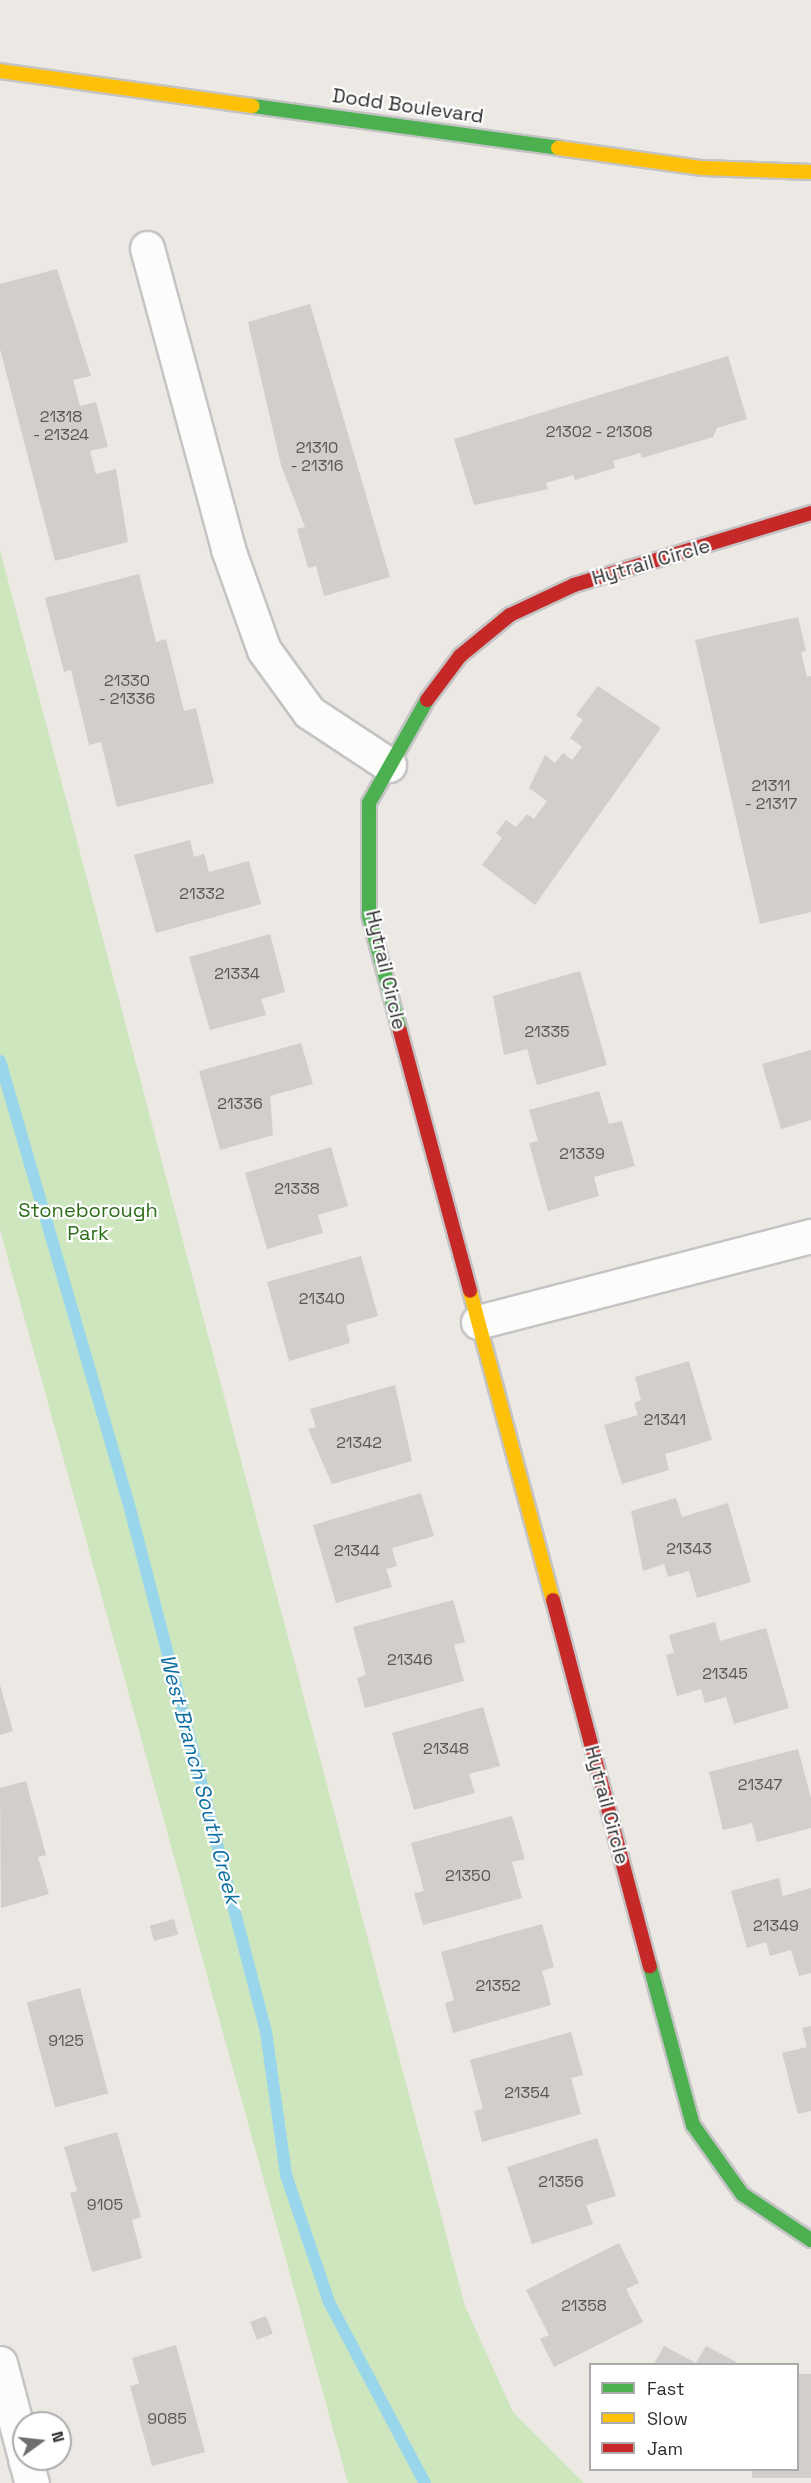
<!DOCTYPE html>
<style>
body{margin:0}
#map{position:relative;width:811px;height:2483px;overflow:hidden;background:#ece8e4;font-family:"Space Grotesk",sans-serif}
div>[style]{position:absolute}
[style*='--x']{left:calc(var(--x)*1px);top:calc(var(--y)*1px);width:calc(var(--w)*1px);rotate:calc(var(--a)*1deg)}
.green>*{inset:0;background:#cee6be}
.stream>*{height:12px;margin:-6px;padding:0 6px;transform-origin:6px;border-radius:6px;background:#99d6ec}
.building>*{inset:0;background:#d1cecb;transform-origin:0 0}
.roads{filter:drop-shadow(2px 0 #c5c4c5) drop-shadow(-2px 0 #c5c4c5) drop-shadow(0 2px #c5c4c5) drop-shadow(0 -2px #c5c4c5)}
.street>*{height:33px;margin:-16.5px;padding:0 16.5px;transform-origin:16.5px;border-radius:16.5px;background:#fcfcfb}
.fast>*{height:14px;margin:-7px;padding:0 7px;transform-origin:7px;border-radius:7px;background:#4caf50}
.slow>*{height:14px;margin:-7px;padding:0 7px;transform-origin:7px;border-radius:7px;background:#ffc107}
.jam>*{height:14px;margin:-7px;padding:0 7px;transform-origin:7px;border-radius:7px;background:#c62828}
span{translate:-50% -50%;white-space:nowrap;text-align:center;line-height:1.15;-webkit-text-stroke:4.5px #fff;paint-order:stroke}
.number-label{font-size:16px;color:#585857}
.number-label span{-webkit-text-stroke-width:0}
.street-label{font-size:20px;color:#2e2e2e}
.park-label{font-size:20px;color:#2c6e1b}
.water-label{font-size:21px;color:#0d6fa3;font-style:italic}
.legend{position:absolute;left:589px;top:2363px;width:210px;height:108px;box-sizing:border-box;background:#fff;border:2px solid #ababab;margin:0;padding:8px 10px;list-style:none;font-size:18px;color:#2e2e2e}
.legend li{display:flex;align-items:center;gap:12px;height:30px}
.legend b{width:30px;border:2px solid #ababab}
.north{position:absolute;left:12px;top:2411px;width:60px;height:60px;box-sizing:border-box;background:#fff;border:2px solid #ababab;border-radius:50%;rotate:75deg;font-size:16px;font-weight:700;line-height:24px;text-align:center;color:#2e2e2e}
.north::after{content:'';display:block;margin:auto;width:21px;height:27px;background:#706f6e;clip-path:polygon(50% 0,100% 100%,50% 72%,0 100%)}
</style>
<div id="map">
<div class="green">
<div style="clip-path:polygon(0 550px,465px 2306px,513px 2412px,584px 2483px,348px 2483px,0 1230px)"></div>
</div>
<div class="stream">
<div style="--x:0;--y:1061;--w:458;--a:73.8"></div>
<div style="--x:128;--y:1501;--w:549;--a:75.43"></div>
<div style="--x:266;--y:2032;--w:144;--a:82"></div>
<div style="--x:286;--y:2175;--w:134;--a:71.3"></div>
<div style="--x:329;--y:2302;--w:205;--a:62.1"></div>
</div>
<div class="building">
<div style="clip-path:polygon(57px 269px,91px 376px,73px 380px,80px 406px,96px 402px,108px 447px,90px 451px,96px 474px,116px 469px,128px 542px,55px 561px,0 349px,0 284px)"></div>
<div style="clip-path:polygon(310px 304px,390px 577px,324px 596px,316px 566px,308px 568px,297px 529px,305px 527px,281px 465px,248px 322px)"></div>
<div style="clip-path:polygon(728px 356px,747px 419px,717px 428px,713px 437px,642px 458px,640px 453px,613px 461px,615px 468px,575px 480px,573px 475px,546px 483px,548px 489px,474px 505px,454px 439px)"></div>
<div style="clip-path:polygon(139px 574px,156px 642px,166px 639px,184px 711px,196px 708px,214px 783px,117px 807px,101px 742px,89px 745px,71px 670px,64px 672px,45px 598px)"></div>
<div style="clip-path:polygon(798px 617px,806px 651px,801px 652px,807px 677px,811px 676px,811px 912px,760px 924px,695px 640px)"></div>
<div style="clip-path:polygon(598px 686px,661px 728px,535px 905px,482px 865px,502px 838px,496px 833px,506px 820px,516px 827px,527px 814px,534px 819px,547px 801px,529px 788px,545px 755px,555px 763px,563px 753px,572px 760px,582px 747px,570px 738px,583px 720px,576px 715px)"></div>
<div style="clip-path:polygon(190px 840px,194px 857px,204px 854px,209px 872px,249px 861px,261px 904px,156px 933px,134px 855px)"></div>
<div style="clip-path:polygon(270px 934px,285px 992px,261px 999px,266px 1015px,210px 1030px,189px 957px)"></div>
<div style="clip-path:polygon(580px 971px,607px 1065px,537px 1085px,527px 1049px,504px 1055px,493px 996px)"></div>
<div style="clip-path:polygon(301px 1043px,313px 1084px,270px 1096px,273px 1135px,220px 1150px,199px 1071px)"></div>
<div style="clip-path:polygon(811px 1050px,811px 1120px,781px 1129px,762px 1064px)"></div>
<div style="clip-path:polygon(599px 1091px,609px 1124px,622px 1121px,635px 1166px,594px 1177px,599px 1196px,548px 1211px,529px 1143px,538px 1141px,529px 1110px)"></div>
<div style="clip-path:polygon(331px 1147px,348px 1206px,318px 1215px,323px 1233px,267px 1249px,245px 1173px)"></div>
<div style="clip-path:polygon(361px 1256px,378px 1316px,346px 1325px,350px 1343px,289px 1361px,267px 1282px)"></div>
<div style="clip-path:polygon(689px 1361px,712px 1440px,665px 1454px,669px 1470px,622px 1484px,604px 1425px,638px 1415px,634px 1403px,641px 1400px,635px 1377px)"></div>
<div style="clip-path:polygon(395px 1385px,412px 1461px,332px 1484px,308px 1429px,316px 1427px,310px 1409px)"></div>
<div style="clip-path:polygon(421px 1493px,434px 1536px,392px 1548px,397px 1566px,386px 1569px,392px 1587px,336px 1603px,313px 1525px)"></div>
<div style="clip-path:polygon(676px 1498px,682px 1517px,728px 1503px,751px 1582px,697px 1598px,689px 1571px,668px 1577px,664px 1564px,643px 1571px,631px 1511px)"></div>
<div style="clip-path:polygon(453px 1600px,465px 1642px,454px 1645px,464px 1681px,365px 1708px,357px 1678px,366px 1675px,353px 1627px)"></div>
<div style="clip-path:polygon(715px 1622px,720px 1641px,766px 1628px,789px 1708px,734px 1724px,726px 1697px,705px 1703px,701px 1689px,677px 1696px,666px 1655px,674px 1653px,669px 1635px)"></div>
<div style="clip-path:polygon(0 1685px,13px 1731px,0 1735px)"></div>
<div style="clip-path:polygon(483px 1707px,500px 1766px,469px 1774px,475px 1793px,414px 1810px,392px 1733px)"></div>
<div style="clip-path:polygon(798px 1749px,811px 1798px,811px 1828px,757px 1842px,752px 1823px,723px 1830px,709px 1772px)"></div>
<div style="clip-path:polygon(26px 1781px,46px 1855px,38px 1857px,49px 1894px,1px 1908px,0 1788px)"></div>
<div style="clip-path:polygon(512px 1816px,525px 1859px,512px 1862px,522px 1898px,423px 1925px,414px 1893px,424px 1891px,411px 1843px)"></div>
<div style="clip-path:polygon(779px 1878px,783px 1896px,811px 1888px,811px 1973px,799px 1976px,791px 1950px,770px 1956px,766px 1942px,747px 1948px,731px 1891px)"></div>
<div style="left:174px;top:1919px;width:16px;height:25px;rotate:75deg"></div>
<div style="clip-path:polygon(542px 1924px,554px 1967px,542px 1971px,551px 2005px,453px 2033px,445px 2003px,454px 2000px,441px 1952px)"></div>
<div style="left:80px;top:1988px;width:109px;height:55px;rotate:75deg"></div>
<div style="clip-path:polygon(811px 2026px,811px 2111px,798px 2114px,782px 2053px,807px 2047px,802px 2028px)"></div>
<div style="clip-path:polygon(571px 2032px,583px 2075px,571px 2078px,581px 2114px,482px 2142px,474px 2111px,483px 2109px,470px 2060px)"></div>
<div style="clip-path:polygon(117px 2132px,141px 2217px,132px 2220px,142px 2258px,92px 2272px,70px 2193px,77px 2191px,64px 2147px)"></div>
<div style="clip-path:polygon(597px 2138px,616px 2196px,586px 2205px,593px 2224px,532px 2244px,507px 2167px)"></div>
<div style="clip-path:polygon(619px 2243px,639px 2283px,626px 2289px,643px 2322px,554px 2367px,540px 2339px,549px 2335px,526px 2290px)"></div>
<div style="left:266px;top:2316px;width:19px;height:17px;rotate:69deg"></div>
<div style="clip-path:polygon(176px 2345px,205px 2452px,152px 2466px,130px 2386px,139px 2384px,132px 2358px)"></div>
<div style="clip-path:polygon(664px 2346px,696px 2363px,706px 2346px,740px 2364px,654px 2364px)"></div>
<div style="clip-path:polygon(798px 2374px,811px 2374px,811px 2478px,752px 2478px,752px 2470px,798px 2470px)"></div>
</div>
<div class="roads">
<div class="street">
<div style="--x:147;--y:248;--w:312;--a:74.9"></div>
<div style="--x:228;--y:549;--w:107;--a:70.4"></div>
<div style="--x:264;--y:650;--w:77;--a:54"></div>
<div style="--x:309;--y:712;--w:96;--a:33.5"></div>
<div style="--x:478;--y:1322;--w:344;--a:-14.5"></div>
<div style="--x:0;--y:2363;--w:94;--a:75.2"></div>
<div style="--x:25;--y:2459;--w:25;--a:74"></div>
</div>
<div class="fast">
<div style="--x:253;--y:106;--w:308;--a:7.8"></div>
<div style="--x:400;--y:1031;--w:120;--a:-105"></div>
<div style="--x:369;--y:915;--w:112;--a:-90"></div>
<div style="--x:369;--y:803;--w:118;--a:-60.6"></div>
<div style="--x:650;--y:1966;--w:165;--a:74.9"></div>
<div style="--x:693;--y:2125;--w:85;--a:54.6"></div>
<div style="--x:742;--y:2194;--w:83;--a:33.7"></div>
</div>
<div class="slow">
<div style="--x:0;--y:71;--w:255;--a:7.9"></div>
<div style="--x:558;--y:148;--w:146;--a:7.9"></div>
<div style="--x:703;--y:168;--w:108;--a:2.1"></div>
<div style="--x:470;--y:1291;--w:320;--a:75"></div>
</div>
<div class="jam">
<div style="--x:427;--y:700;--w:55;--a:-53.1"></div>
<div style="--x:460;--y:656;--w:65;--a:-39.4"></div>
<div style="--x:510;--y:615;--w:71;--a:-25.1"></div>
<div style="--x:574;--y:585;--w:248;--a:-16.9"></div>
<div style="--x:400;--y:1031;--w:269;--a:74.9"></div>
<div style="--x:553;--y:1600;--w:379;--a:75.2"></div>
</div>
</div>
<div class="number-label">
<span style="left:61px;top:426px">21318<br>- 21324</span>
<span style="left:599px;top:432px">21302 - 21308</span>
<span style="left:317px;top:457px">21310<br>- 21316</span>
<span style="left:127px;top:690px">21330<br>- 21336</span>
<span style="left:771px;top:795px">21311<br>- 21317</span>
<span style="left:202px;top:894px">21332</span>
<span style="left:237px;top:974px">21334</span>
<span style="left:547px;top:1032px">21335</span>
<span style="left:240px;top:1104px">21336</span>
<span style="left:582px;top:1154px">21339</span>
<span style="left:297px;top:1189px">21338</span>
<span style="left:322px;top:1299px">21340</span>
<span style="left:665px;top:1420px">21341</span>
<span style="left:359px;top:1443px">21342</span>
<span style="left:689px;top:1549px">21343</span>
<span style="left:357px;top:1551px">21344</span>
<span style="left:410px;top:1660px">21346</span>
<span style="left:725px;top:1674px">21345</span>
<span style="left:446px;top:1749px">21348</span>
<span style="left:760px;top:1785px">21347</span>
<span style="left:468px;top:1876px">21350</span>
<span style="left:776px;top:1926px">21349</span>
<span style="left:498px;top:1986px">21352</span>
<span style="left:66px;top:2041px">9125</span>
<span style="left:527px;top:2093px">21354</span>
<span style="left:561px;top:2182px">21356</span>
<span style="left:105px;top:2205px">9105</span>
<span style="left:584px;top:2306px">21358</span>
<span style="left:167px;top:2419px">9085</span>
</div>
<div class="street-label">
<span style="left:408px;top:106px;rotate:8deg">Dodd Boulevard</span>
<span style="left:651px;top:562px;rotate:-16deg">Hytrail Circle</span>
<span style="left:386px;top:970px;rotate:77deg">Hytrail Circle</span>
<span style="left:607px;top:1805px;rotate:75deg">Hytrail Circle</span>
</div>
<div class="park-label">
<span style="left:88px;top:1222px">Stoneborough<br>Park</span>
</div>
<div class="water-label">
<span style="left:200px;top:1779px;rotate:75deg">West Branch South Creek</span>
</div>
<ul class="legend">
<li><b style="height:8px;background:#4caf50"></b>Fast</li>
<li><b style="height:8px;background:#ffc107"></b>Slow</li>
<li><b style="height:8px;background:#c62828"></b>Jam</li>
</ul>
<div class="north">N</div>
</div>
